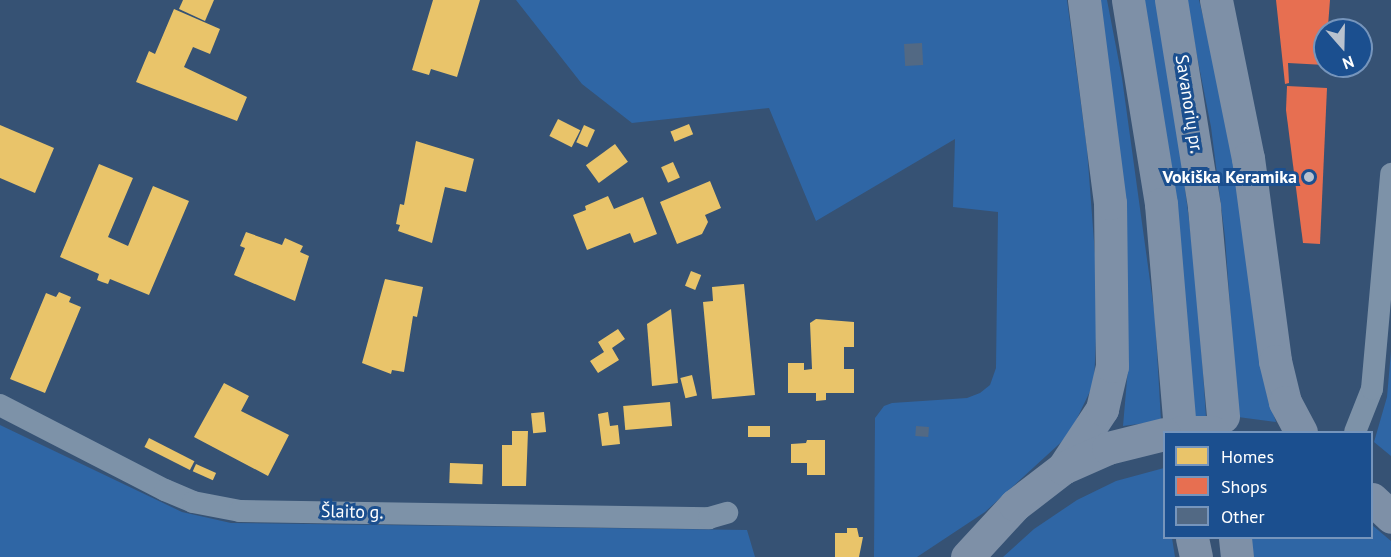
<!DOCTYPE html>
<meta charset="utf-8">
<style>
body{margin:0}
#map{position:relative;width:1391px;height:557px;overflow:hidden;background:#365274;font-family:"PT Sans",sans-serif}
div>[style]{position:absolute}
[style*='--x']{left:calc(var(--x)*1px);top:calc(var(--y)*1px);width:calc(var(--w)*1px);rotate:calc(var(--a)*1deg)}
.green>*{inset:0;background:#2f66a5}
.homes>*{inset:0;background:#e9c46a;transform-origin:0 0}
.shops>*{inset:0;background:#e76f51}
.building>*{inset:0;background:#526984;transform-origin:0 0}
.minor>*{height:22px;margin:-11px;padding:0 11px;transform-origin:11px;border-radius:11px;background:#7d92a8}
.trunk>*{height:33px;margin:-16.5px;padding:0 16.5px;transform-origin:16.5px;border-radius:16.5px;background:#7e90a7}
.dots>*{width:16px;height:16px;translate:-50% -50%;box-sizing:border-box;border:3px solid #1b4f8f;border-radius:50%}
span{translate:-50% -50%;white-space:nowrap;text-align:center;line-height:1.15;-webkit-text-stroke:6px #1b4f8f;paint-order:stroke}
.street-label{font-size:18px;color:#fff}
.poi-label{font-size:18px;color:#fff;font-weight:700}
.right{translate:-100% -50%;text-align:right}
.legend{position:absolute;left:1163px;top:431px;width:210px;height:108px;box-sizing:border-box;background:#1b4f8f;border:2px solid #7695bc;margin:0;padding:8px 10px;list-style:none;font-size:18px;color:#fff}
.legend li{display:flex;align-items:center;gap:12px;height:30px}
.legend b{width:30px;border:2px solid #7695bc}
.north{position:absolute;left:1313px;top:18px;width:60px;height:60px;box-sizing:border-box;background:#1b4f8f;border:2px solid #7695bc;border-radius:50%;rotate:160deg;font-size:16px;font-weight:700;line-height:24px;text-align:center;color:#fff}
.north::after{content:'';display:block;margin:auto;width:21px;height:27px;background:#b9c2ce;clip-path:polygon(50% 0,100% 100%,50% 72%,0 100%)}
</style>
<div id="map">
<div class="green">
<div style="clip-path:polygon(516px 0,1067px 0,1087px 149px,1098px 294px,1094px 383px,1069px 435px,985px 512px,917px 557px,874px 557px,875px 418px,884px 406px,892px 403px,967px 398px,980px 393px,990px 385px,996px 368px,998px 212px,953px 207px,955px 139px,816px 221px,769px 108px,632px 123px,582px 84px)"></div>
<div style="clip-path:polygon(1097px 0,1107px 0,1122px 78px,1155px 317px,1161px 421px,1123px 426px,1128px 368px)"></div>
<div style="clip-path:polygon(1141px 0,1156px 0,1180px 149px,1197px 283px,1206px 417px,1191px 418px)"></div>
<div style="clip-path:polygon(1186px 0,1199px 0,1210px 46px,1238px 182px,1267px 395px,1276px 422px,1238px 417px,1225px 237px,1211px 127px)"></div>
<div style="clip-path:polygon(1391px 351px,1391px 456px,1374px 442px,1387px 397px)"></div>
<div style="clip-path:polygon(0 425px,182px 512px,231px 523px,747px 530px,755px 557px,0 557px)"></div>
<div style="clip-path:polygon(1164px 468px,1164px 538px,1172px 538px,1175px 557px,1003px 557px,1034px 529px,1077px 500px,1116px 481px)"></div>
<div style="clip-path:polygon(1372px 525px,1391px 541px,1391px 557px,1254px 557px,1251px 545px,1250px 538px,1372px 538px)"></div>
</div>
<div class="homes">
<div style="clip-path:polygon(183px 0,214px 0,205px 21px,179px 9px)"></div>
<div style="clip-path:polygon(433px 0,480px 0,457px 77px,431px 69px,429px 75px,412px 70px)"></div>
<div style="clip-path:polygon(174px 9px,220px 29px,210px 54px,193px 47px,184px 67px,247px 97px,237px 121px,136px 82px,149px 51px,155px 54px)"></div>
<div style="left:558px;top:119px;width:25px;height:19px;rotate:27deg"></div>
<div style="left:689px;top:124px;width:11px;height:20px;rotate:68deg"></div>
<div style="clip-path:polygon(0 125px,54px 148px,35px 193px,0 178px)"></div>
<div style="left:584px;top:125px;width:12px;height:19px;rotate:24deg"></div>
<div style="clip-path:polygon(416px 141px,474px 159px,466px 192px,445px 187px,432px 243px,398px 231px,400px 225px,396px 224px,400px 204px,404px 205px)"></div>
<div style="left:615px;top:144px;width:22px;height:36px;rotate:54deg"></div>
<div style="left:673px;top:162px;width:17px;height:13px;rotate:66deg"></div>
<div style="clip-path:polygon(99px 164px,133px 178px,108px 237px,128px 246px,153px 186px,189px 201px,149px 295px,110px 279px,108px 284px,102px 282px,97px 280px,99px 274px,60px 257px)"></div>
<div style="clip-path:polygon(710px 181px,721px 208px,705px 215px,708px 222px,702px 234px,677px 244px,660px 202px)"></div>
<div style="clip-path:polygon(608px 196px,614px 209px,643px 197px,657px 234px,634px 243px,630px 233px,587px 250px,573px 215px,586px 210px,585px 206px)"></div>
<div style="clip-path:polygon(246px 232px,282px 245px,285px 238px,303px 246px,300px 252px,309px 256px,295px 301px,234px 275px,245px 248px,240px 246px)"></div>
<div style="left:691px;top:271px;width:11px;height:16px;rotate:22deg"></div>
<div style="clip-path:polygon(385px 279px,423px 287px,417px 317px,413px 316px,404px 372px,392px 370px,391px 374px,362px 363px)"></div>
<div style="clip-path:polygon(744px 284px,755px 395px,712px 399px,703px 302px,713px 301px,712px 287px)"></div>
<div style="clip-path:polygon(59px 292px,71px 297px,69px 302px,81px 307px,45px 393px,10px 379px,46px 293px,56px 297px)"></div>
<div style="clip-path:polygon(671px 309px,678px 383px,652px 386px,647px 324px)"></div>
<div style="clip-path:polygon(816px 319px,854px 322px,854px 347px,844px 347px,844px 369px,854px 369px,854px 393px,826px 393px,826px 400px,816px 401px,816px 393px,788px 393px,788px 363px,804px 363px,804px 370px,812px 369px,810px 323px)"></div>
<div style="clip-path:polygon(618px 329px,625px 339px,612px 348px,619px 360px,598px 373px,590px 361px,604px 352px,598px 342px)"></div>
<div style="left:692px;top:375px;width:21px;height:12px;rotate:76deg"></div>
<div style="clip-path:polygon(224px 383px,249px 396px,241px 411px,289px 435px,268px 476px,194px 437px)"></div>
<div style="left:670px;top:402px;width:24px;height:47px;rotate:85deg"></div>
<div style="left:544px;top:412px;width:20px;height:13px;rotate:84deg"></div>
<div style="clip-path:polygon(608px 412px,610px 426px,618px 425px,620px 444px,602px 446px,598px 414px)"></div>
<div style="left:770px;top:426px;width:11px;height:22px;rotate:90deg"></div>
<div style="clip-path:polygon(512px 431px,528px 431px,526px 486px,502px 486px,502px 445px,512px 445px)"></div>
<div style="left:149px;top:438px;width:51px;height:10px;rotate:27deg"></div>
<div style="clip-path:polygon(807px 440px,825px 440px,825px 475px,807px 475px,807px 463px,791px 463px,791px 444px,806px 443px)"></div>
<div style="left:450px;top:463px;width:33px;height:20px;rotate:2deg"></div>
<div style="left:196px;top:464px;width:22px;height:8px;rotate:24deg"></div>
<div style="clip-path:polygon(847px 528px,857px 528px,859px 537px,863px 537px,859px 557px,835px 557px,835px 533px,847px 533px)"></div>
</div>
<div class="shops">
<div style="clip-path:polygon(1276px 0,1330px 0,1325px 65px,1288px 63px,1289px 83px,1285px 84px)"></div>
<div style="clip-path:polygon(1287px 86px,1327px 88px,1320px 244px,1303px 243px,1286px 110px)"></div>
</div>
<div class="building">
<div style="left:922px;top:43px;width:22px;height:18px;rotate:87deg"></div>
<div style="left:916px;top:426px;width:13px;height:10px;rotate:4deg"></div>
</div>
<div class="minor">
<div style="--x:0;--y:405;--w:186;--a:27.3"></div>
<div style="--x:165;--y:490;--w:30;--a:23"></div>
<div style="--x:193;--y:502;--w:48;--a:10.8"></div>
<div style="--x:240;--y:511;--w:469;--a:0.9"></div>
<div style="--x:709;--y:518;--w:19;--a:-16"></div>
<div style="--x:1355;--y:432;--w:46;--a:-68.4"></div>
<div style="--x:1372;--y:389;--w:216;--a:-84.9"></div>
</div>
<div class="trunk">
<div style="--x:1128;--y:0;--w:207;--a:80.8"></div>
<div style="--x:1161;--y:204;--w:216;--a:85.2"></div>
<div style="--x:1171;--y:0;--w:210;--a:80.9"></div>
<div style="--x:1204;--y:207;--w:210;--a:84.8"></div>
<div style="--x:1216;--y:0;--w:161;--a:78.6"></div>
<div style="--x:1248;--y:158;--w:205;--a:82.4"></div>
<div style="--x:1275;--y:361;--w:42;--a:76.3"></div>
<div style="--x:1285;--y:402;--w:34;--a:62"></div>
<div style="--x:1181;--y:432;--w:31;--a:0"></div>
<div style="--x:1063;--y:468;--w:71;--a:-56.5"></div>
<div style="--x:1102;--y:409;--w:44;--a:-76.9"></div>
<div style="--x:1112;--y:366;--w:163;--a:-90.7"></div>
<div style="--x:1110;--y:203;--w:205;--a:-97.3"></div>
<div style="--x:1372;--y:499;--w:26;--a:43"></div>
<div style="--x:1192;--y:538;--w:19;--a:78"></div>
<div style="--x:1235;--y:538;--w:19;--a:84"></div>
<div style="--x:967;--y:557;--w:71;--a:-47.3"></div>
<div style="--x:1015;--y:505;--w:61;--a:-37.6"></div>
<div style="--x:1063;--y:468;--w:49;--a:-24"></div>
<div style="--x:1108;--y:448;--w:58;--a:-14"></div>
</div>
<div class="dots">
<div style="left:1309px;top:177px;background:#b9c2ce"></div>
</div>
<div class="street-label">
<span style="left:1189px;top:104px;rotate:81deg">Savanorių pr.</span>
<span style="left:352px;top:512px;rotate:1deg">Šlaito g.</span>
</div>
<div class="poi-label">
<span class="right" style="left:1297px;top:177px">Vokiška Keramika</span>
</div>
<ul class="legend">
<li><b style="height:16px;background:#e9c46a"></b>Homes</li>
<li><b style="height:16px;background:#e76f51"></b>Shops</li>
<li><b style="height:16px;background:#526984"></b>Other</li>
</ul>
<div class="north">N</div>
</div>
